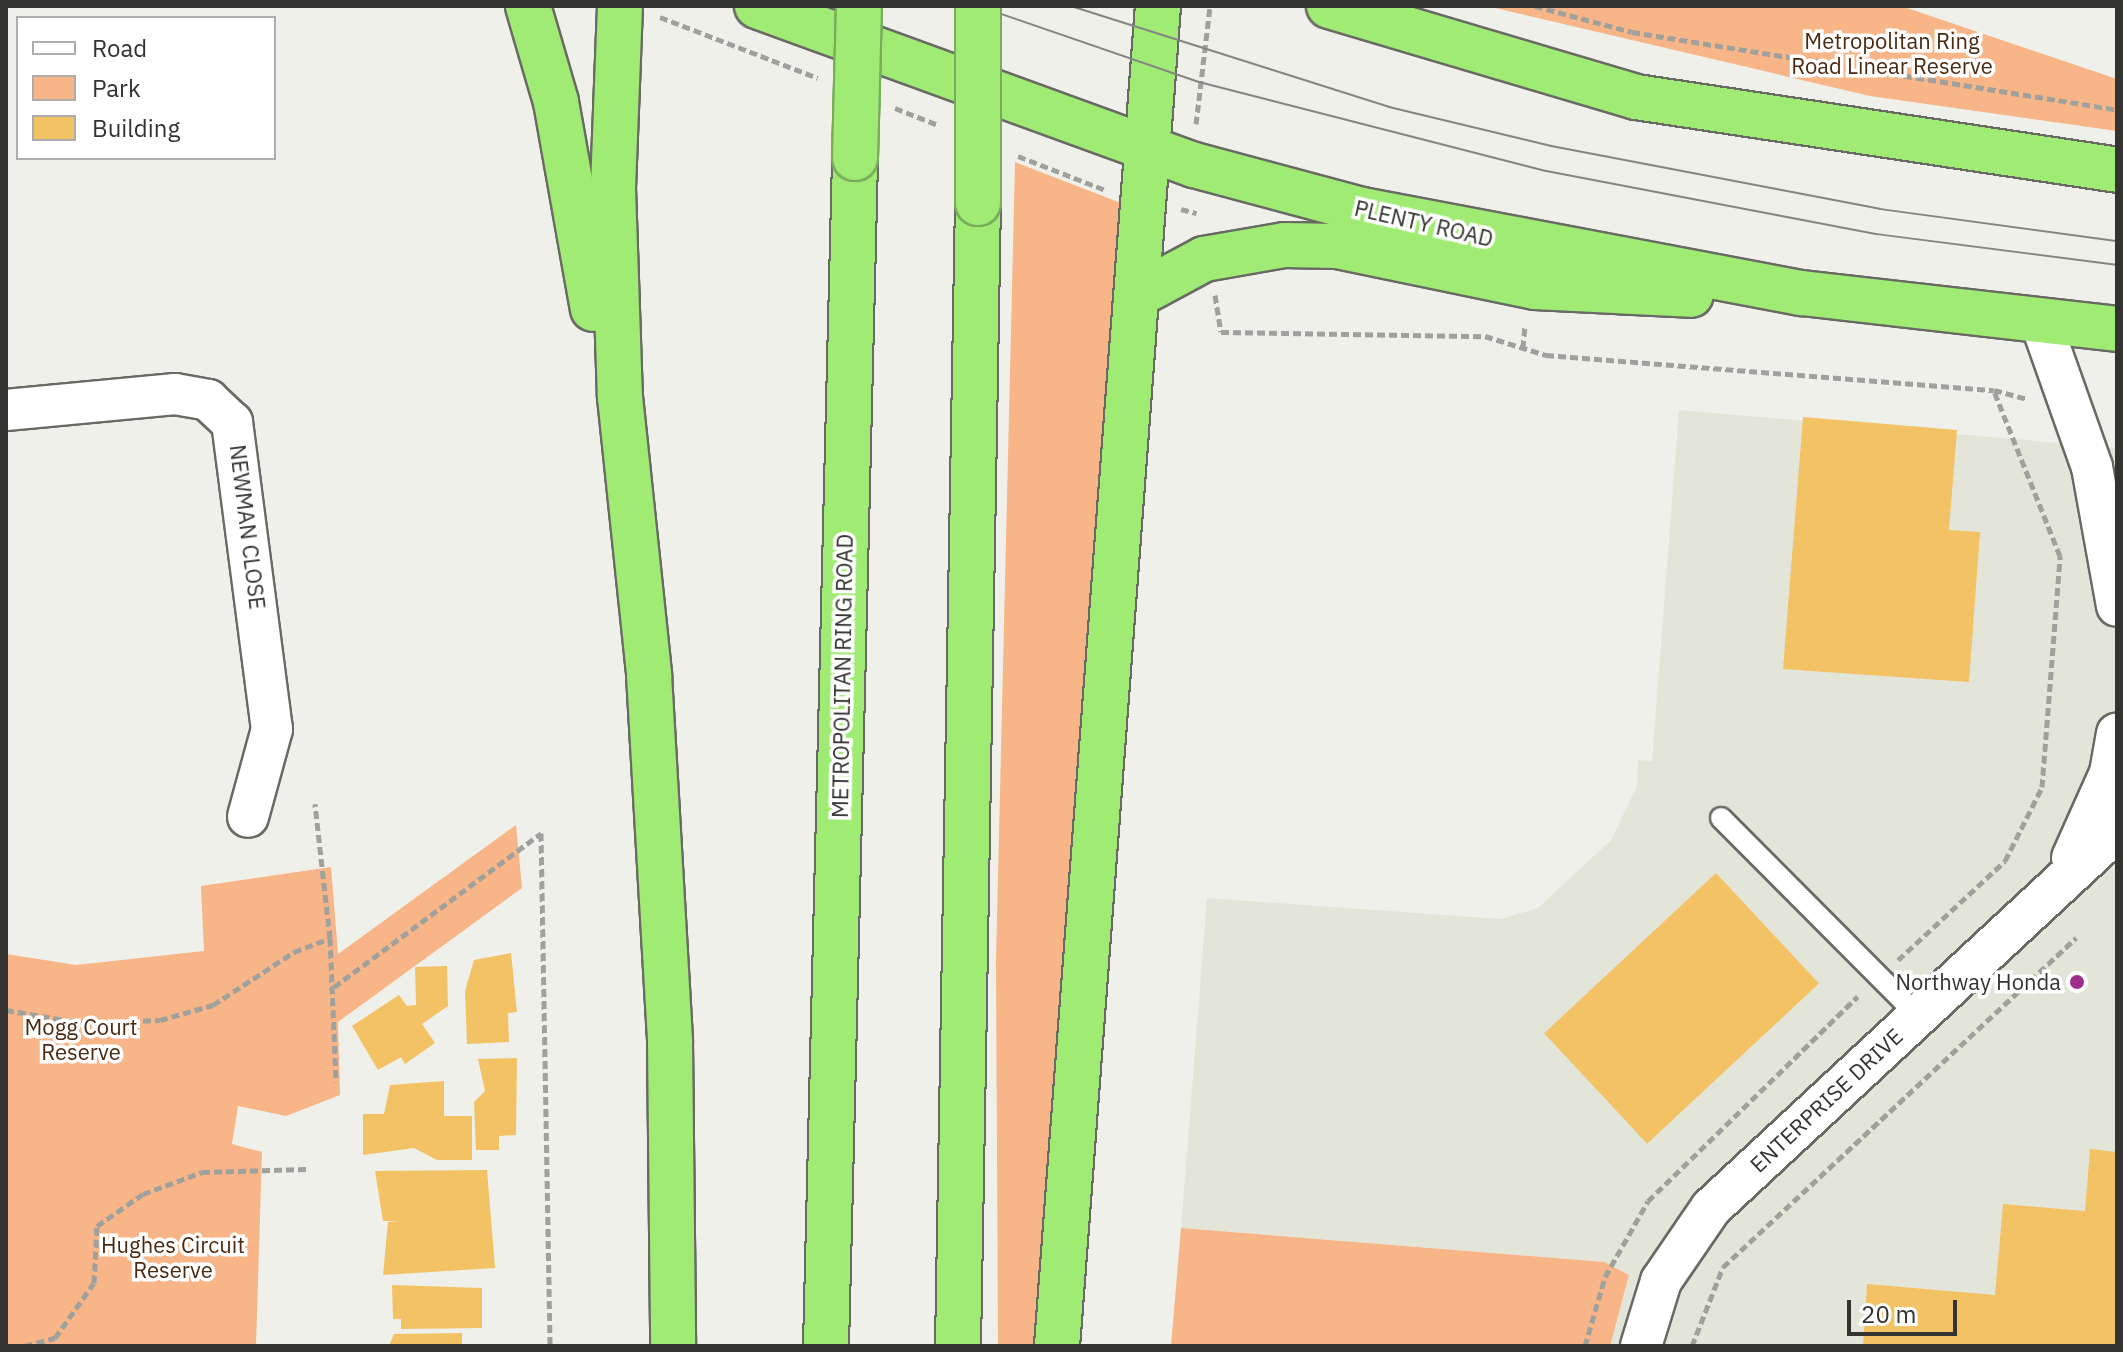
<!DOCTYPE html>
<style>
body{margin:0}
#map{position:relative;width:2123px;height:1352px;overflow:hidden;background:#eff0ea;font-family:"IBM Plex Sans",sans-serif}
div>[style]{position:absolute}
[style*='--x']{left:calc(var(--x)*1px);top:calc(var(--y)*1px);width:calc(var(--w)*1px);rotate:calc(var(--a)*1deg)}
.built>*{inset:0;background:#e4e5d9}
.green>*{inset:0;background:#f8b587}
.building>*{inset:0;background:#f3c265;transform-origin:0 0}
.path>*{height:5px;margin-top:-2.5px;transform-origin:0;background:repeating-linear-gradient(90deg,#a0a19c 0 8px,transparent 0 12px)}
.roads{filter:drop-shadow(2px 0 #6a6a65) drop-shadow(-2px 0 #6a6a65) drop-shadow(0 2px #6a6a65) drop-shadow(0 -2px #6a6a65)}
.lane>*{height:20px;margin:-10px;padding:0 10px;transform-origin:10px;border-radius:10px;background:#fff}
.street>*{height:40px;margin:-20px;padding:0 20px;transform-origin:20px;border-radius:20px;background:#fff}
.highway>*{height:44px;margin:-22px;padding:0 22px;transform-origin:22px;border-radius:22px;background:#9feb74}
.tram>*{height:2px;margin:-1px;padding:0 1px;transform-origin:1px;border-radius:1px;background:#858682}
.bridges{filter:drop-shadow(2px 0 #79ab5d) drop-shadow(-2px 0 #79ab5d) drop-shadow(0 2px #79ab5d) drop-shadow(0 -2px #79ab5d)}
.highway-bridge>*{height:44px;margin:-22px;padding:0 22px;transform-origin:22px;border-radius:22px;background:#9feb74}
.dots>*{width:22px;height:22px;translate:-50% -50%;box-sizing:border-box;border:4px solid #fff;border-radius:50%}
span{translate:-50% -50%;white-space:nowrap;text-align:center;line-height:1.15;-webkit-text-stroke:7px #fff;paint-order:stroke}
.park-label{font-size:22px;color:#4a2910}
.street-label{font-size:22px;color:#333331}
.poi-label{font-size:22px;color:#333331}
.right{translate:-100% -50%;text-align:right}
.frame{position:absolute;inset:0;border:8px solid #333331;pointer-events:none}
.legend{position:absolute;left:16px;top:16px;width:260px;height:144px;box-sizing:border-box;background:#fff;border:2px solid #adadad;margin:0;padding:10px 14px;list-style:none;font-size:24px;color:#333331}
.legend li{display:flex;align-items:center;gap:16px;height:40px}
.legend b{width:40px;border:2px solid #adadad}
.scale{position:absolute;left:1847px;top:1300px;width:110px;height:36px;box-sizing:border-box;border:4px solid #333331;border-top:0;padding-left:10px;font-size:24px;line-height:28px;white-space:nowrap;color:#333331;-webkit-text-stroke:6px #fff;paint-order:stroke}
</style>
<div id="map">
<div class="built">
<div style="clip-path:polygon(1679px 410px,2117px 448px,2117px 1346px,1610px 1346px,1629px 1275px,1604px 1262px,1181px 1228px,1207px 898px,1501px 919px,1538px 908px,1611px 840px,1637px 786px,1638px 760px,1652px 761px)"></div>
</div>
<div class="green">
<div style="clip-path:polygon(1487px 6px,1901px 6px,2117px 79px,2117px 131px,1870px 96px)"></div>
<div style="clip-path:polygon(1015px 162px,1121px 203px,1037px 1346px,998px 1346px,996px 961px)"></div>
<div style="clip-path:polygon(516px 825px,522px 888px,338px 1022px,340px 1095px,286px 1116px,238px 1106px,232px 1144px,262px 1152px,256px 1346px,6px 1346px,6px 954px,76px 965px,204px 951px,201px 886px,331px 867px,338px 954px)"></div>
<div style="clip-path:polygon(1181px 1228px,1604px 1262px,1629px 1275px,1610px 1346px,1171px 1346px)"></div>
</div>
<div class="building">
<div style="clip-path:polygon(1803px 417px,1957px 430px,1949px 530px,1980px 532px,1969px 682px,1783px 669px)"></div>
<div style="left:1716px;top:873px;width:151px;height:235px;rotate:47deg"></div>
<div style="clip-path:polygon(511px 953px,517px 1012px,508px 1013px,509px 1042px,467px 1044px,465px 991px,474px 960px)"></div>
<div style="clip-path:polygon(447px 966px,448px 1006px,422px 1024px,435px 1043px,405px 1064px,401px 1057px,378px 1070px,352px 1026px,399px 995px,407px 1006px,416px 1005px,415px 967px)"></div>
<div style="clip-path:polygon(517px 1058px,516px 1135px,499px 1136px,499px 1150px,476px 1150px,474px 1102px,485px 1091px,478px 1059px)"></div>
<div style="clip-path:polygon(444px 1081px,444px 1116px,472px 1116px,472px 1160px,437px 1160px,414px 1148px,363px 1155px,363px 1114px,384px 1114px,390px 1085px)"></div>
<div style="clip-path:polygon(2090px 1149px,2117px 1152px,2117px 1346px,1863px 1346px,1867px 1284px,1995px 1295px,2003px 1204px,2085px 1211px)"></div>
<div style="clip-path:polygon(487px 1170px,495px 1268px,383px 1275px,388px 1222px,400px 1221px,383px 1221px,375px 1171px)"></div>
<div style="clip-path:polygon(392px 1285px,482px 1288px,482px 1328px,401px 1329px,401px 1319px,393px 1319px)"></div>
<div style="clip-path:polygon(462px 1333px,462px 1346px,389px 1346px,394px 1334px)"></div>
</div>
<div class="path">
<div style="--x:1535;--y:6;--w:100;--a:15"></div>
<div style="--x:1632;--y:32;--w:491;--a:9.1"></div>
<div style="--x:660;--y:17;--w:169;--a:21.1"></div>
<div style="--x:895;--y:108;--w:46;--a:21.6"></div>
<div style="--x:1196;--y:124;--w:119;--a:-83.2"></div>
<div style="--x:1018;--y:156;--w:93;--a:21.3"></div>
<div style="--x:1181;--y:209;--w:16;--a:15"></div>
<div style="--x:1215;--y:295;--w:37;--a:81"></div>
<div style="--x:1221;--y:332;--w:264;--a:0.9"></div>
<div style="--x:1485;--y:336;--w:64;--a:17.3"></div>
<div style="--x:1546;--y:355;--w:449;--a:4.5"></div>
<div style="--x:1994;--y:390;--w:35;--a:15"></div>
<div style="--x:1523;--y:348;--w:22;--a:-85"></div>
<div style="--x:330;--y:938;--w:144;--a:87.6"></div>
<div style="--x:1898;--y:960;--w:146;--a:-42.8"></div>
<div style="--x:2005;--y:861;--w:83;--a:-63.4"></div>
<div style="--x:2042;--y:787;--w:232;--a:-85.5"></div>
<div style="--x:2060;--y:556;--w:178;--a:-111.8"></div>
<div style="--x:334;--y:987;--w:258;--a:-36.6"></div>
<div style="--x:541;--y:833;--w:513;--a:88.99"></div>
<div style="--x:6;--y:1010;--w:78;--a:9.6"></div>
<div style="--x:83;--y:1023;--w:77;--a:-2.2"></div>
<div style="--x:160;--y:1020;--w:55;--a:-15.8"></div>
<div style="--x:213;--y:1005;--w:97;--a:-33.2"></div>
<div style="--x:294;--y:952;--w:39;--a:-21"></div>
<div style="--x:330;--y:938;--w:135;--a:-96.4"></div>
<div style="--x:25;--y:1346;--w:31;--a:-15"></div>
<div style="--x:55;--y:1338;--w:67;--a:-54.7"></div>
<div style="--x:94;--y:1283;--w:57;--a:-87"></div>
<div style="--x:97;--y:1226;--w:56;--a:-34.8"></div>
<div style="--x:143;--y:1194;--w:63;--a:-20.4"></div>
<div style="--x:202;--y:1172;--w:104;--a:-1.7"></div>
<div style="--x:1585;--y:1346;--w:72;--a:-73.8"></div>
<div style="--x:1605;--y:1277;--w:87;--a:-60.5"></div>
<div style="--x:1648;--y:1201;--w:293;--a:-44.3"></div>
<div style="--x:1692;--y:1346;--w:85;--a:-68.6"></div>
<div style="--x:1723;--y:1267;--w:483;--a:-43"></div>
</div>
<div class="roads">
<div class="lane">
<div style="--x:1721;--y:818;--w:278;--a:45.1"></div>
</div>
<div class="street">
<div style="--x:2041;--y:323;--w:153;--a:70.5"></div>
<div style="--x:2092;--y:467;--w:141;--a:79.8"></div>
<div style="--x:6;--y:410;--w:170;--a:-5.4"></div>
<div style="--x:175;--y:394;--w:34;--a:10"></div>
<div style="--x:208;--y:400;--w:33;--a:43"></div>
<div style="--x:232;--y:422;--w:310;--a:82.6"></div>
<div style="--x:272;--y:729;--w:91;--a:105.3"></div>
<div style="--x:2072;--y:858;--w:93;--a:-65.9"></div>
<div style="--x:2110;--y:773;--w:40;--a:-80"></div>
<div style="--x:1641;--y:1346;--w:68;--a:-72.9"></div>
<div style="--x:1661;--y:1281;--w:88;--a:-55.6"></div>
<div style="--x:1711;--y:1208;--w:554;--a:-42.88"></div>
</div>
<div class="highway">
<div style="--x:528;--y:6;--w:100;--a:73.7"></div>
<div style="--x:556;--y:102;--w:210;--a:79.9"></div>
<div style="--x:620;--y:6;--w:182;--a:92.2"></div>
<div style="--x:613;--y:188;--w:209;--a:88.1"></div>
<div style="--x:620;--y:397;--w:280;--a:84"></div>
<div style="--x:649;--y:675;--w:368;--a:86.7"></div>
<div style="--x:670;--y:1042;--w:304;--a:89.4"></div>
<div style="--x:757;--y:6;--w:465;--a:20"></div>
<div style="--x:1194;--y:165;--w:174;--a:15"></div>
<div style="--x:1362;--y:210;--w:448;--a:10.7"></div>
<div style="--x:1802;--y:293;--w:317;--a:6.5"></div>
<div style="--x:1329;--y:6;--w:320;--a:16.5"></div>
<div style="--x:1636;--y:97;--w:487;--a:8.6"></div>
<div style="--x:1137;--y:295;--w:76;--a:-28.2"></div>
<div style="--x:1204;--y:259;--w:81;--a:-9.9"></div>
<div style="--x:1284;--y:245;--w:53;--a:1.1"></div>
<div style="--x:1337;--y:246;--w:202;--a:11.7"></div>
<div style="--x:1535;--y:287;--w:156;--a:2.9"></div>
<div style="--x:826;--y:1346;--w:1188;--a:-88.6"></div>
<div style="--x:958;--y:1346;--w:1143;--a:-89"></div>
<div style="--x:1057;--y:1346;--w:1344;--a:-85.69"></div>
</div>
</div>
<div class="tram">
<div style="--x:978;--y:6;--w:234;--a:19"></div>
<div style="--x:1199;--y:82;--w:358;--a:14.4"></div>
<div style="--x:1546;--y:171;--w:336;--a:10.8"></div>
<div style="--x:1876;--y:234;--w:243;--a:7.3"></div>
<div style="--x:1071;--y:6;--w:334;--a:17.6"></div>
<div style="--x:1389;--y:107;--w:167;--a:13.5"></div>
<div style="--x:1551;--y:146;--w:335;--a:10.8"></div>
<div style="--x:1880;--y:209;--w:239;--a:7.7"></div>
</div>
<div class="bridges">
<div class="highway-bridge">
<div style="--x:855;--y:158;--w:152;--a:-88.5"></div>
<div style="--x:978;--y:203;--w:197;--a:-90"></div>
</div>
</div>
<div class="dots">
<div style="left:2077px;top:982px;background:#9d2e8c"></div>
</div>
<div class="park-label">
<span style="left:1892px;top:53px">Metropolitan Ring<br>Road Linear Reserve</span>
<span style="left:81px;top:1039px">Mogg Court<br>Reserve</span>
<span style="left:173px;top:1257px">Hughes Circuit<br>Reserve</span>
</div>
<div class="street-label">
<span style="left:1424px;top:223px;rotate:13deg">PLENTY ROAD</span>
<span style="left:248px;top:527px;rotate:83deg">NEWMAN CLOSE</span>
<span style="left:842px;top:676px;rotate:-89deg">METROPOLITAN RING ROAD</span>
<span style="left:1826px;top:1100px;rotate:-43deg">ENTERPRISE DRIVE</span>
</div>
<div class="poi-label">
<span class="right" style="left:2061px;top:982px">Northway Honda</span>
</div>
<div class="frame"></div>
<ul class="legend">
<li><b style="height:10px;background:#fff"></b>Road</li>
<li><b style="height:22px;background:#f8b587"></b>Park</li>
<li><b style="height:22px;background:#f3c265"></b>Building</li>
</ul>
<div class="scale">20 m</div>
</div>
